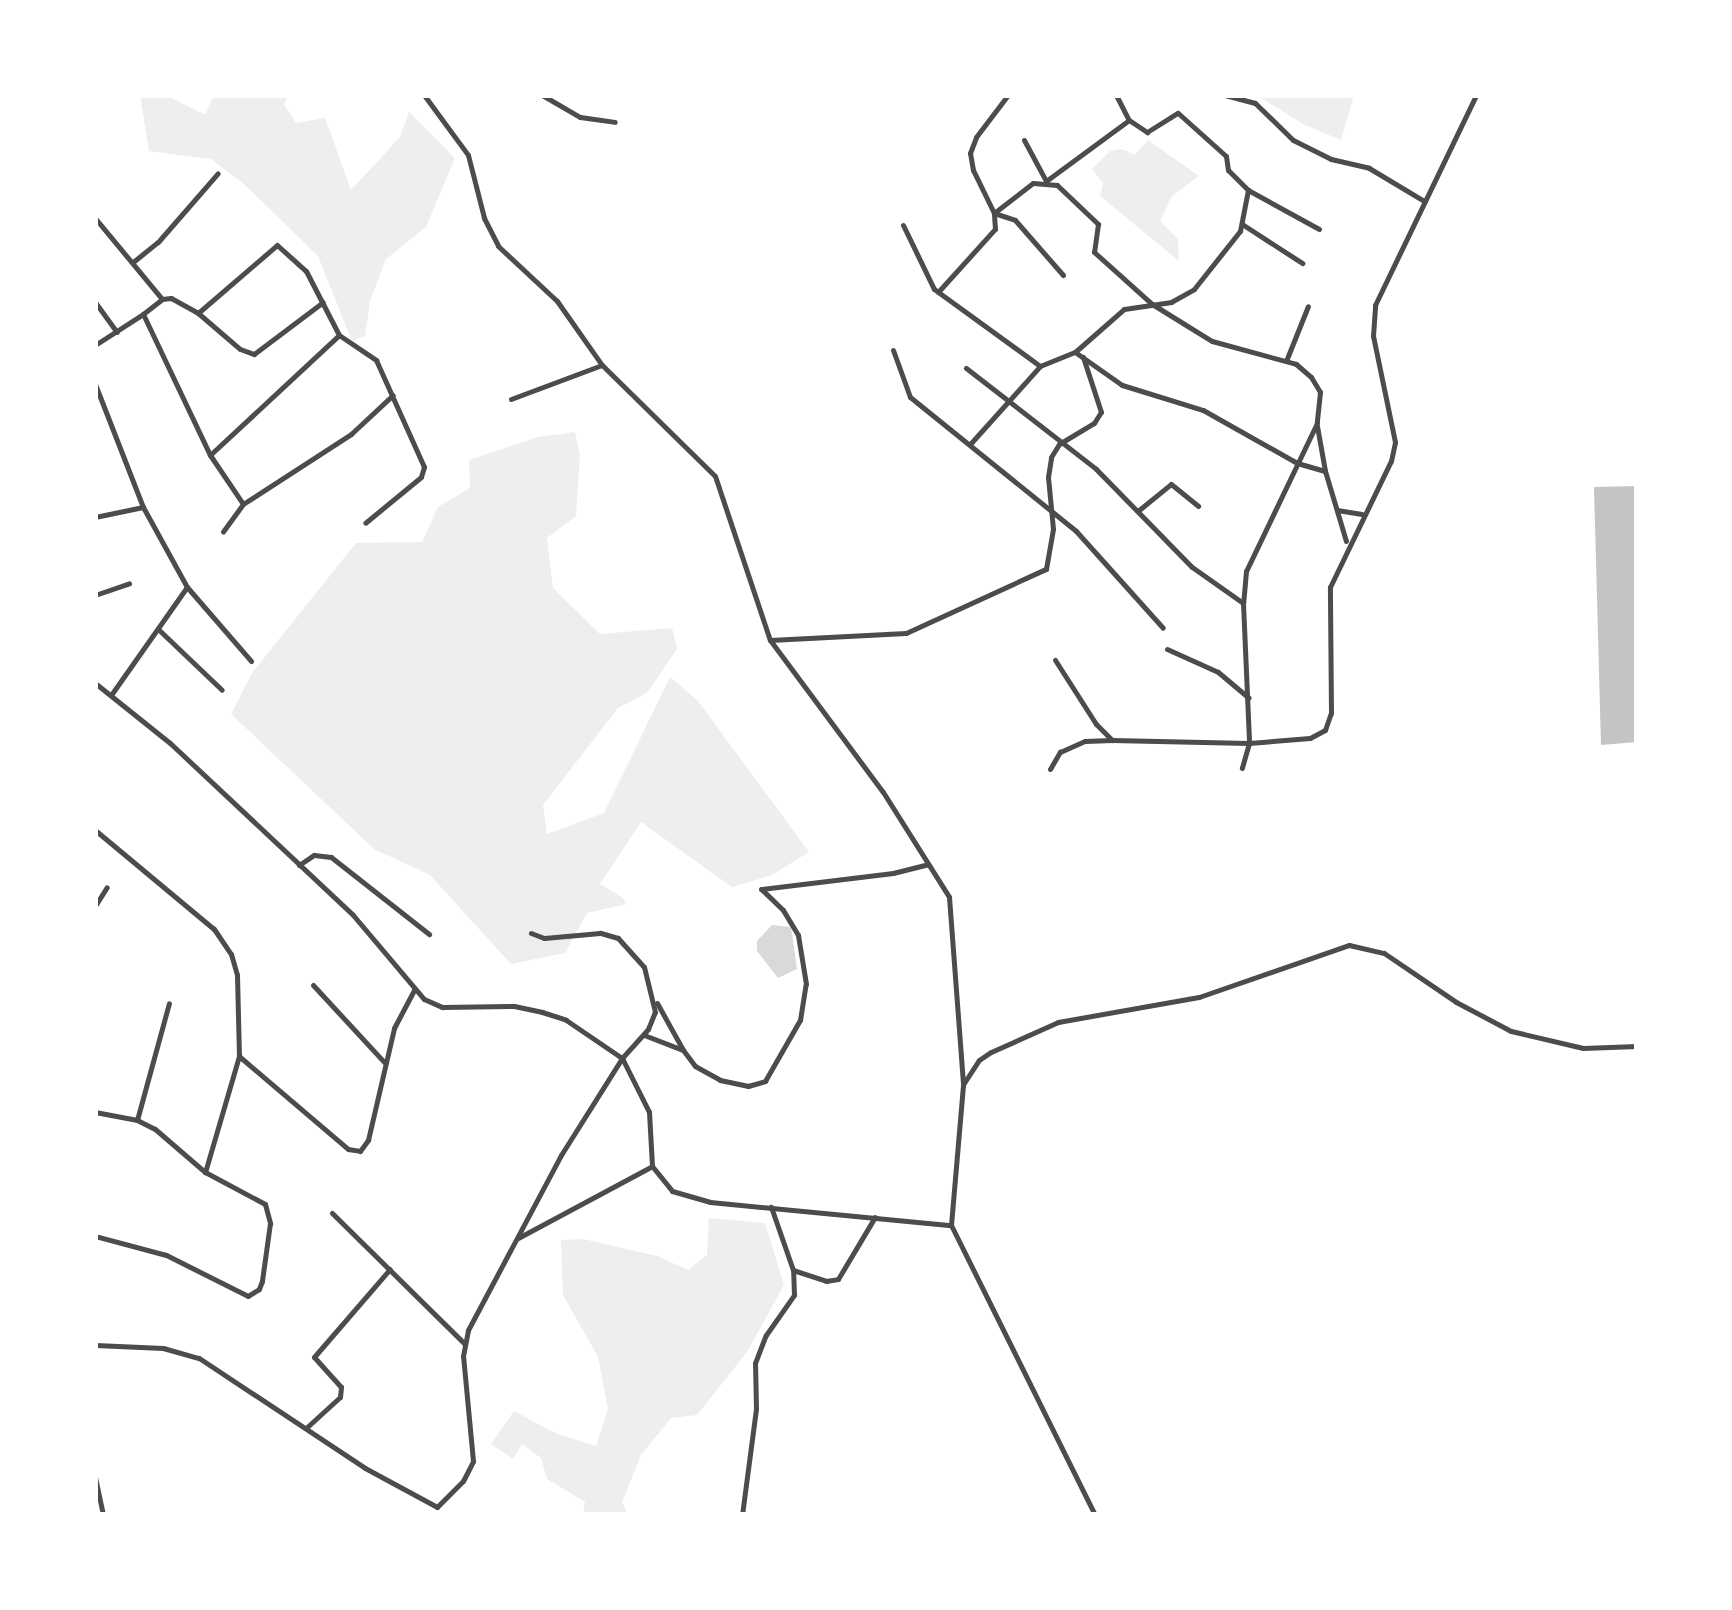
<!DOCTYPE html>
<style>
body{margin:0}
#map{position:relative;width:1732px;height:1610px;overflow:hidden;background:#fff;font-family:Ubuntu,sans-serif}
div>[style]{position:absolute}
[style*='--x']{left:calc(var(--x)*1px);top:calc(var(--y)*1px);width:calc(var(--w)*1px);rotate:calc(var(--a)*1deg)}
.green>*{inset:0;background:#eee}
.water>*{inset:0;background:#d9d9d9}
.building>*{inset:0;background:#c4c4c4}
.minor>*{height:5px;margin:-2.5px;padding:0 2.5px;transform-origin:2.5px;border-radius:2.5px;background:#4c4c4c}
span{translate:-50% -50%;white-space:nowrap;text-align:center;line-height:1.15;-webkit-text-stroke:9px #fff;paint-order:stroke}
.frame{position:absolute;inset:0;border:98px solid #fff;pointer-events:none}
</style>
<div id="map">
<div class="green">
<div style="clip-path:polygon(140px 95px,166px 95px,205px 115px,214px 95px,289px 95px,284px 104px,296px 123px,325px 118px,351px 190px,400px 137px,409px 112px,455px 158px,426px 227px,386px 259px,370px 301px,365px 336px,352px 341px,318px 256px,244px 184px,211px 159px,149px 151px)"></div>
<div style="clip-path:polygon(1256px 95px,1354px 95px,1341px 140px,1305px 125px)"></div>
<div style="clip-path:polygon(1148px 140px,1199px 176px,1172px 196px,1160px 221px,1178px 239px,1179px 261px,1100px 196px,1103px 183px,1092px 169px,1110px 151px,1122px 149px,1135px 155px)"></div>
<div style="clip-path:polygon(575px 432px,580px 456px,576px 516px,547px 538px,553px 588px,600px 634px,672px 628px,677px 649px,647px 693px,618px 708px,543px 805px,547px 834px,604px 813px,670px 677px,698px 701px,809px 852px,772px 875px,732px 887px,641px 822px,600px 884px,623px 898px,626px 904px,587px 913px,565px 953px,511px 964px,430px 875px,374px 849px,231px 714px,252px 673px,356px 543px,422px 542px,438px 507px,470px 488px,469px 460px,538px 437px)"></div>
<div style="clip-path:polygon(709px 1218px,765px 1223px,784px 1285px,747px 1352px,697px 1415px,671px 1418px,641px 1455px,622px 1502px,628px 1515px,583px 1515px,585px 1502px,547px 1479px,541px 1458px,522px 1444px,513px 1459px,491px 1444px,514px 1411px,557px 1434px,596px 1446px,608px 1409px,598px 1357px,563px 1295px,561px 1240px,583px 1239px,657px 1256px,688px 1270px,707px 1255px)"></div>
</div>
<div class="water">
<div style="clip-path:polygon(772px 925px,791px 927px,797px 969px,778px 978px,757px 951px,757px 941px)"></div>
</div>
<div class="building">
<div style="clip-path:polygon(1637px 486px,1637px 742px,1601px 745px,1594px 487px)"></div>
</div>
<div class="minor">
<div style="--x:424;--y:95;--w:74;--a:53.7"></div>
<div style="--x:468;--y:155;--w:65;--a:75.7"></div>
<div style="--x:484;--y:218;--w:31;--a:63"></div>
<div style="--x:498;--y:246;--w:81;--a:43"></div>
<div style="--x:557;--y:301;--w:78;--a:54.9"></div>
<div style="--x:602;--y:365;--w:158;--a:44.5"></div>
<div style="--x:715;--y:476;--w:173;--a:71.5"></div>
<div style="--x:770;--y:640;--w:189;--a:53.4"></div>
<div style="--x:883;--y:792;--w:124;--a:57.8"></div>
<div style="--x:949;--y:897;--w:189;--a:85.7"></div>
<div style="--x:963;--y:1085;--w:141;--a:94.9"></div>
<div style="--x:542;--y:95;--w:44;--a:30.1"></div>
<div style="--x:580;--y:117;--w:35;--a:8"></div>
<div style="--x:1086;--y:95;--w:6;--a:0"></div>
<div style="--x:1116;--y:95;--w:28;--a:63"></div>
<div style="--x:1129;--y:120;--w:22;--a:34"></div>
<div style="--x:1147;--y:132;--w:36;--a:-32"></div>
<div style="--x:1178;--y:113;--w:64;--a:41.9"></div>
<div style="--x:1226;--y:156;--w:14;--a:82"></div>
<div style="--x:1228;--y:170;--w:28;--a:45"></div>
<div style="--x:1248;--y:190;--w:81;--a:28.8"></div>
<div style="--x:1225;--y:95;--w:31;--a:15"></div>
<div style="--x:1255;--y:103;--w:53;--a:44.2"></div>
<div style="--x:1293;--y:140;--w:42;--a:26.6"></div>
<div style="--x:1331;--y:159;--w:39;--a:13"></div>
<div style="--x:1369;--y:168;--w:64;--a:31"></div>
<div style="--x:1024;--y:140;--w:47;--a:61.8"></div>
<div style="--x:1046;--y:181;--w:103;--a:-36.3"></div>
<div style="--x:994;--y:213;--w:49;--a:-37.6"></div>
<div style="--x:1033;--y:183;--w:24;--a:5"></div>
<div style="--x:1057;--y:185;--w:57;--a:43.6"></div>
<div style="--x:1098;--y:224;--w:28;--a:98"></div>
<div style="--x:1094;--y:252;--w:78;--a:41.9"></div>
<div style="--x:1152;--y:304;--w:70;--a:31.7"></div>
<div style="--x:1212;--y:341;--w:87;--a:15.3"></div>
<div style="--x:1296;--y:364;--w:20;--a:41"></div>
<div style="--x:1311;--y:377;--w:17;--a:59"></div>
<div style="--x:1320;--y:392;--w:31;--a:96"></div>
<div style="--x:1317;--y:423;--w:164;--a:115.6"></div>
<div style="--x:1246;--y:571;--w:32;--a:95"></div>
<div style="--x:1243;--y:603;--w:140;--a:87.5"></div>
<div style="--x:1249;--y:743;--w:26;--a:106"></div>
<div style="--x:994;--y:213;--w:22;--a:18"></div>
<div style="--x:1015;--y:220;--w:73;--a:48.9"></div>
<div style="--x:95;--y:218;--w:105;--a:50.4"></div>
<div style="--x:1242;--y:224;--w:72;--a:33"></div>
<div style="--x:903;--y:225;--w:71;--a:64.2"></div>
<div style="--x:934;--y:289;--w:131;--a:36"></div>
<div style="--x:133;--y:262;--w:32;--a:-39"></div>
<div style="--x:158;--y:242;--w:91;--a:-49"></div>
<div style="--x:938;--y:292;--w:85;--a:-47.9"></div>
<div style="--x:995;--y:229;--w:16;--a:-94"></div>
<div style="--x:994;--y:213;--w:48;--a:-116"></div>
<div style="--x:973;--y:170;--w:17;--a:-100"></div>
<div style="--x:970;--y:153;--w:17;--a:-69"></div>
<div style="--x:976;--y:137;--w:53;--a:-52.7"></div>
<div style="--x:95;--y:302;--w:37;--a:54"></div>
<div style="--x:198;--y:313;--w:104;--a:-40.7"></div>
<div style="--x:277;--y:245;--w:39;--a:42"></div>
<div style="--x:306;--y:271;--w:72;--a:62.7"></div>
<div style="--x:339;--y:335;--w:45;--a:34"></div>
<div style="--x:376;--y:360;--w:117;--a:65.8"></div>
<div style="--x:424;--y:467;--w:10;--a:107"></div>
<div style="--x:421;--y:477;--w:72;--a:140.6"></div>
<div style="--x:143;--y:314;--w:24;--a:-38"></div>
<div style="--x:162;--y:299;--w:9;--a:-6"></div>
<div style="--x:171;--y:298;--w:31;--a:29"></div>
<div style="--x:198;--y:313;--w:55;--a:40.6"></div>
<div style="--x:240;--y:349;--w:15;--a:20"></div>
<div style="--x:254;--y:354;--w:86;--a:-37"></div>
<div style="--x:95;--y:345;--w:57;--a:-32.9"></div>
<div style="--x:143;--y:314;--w:156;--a:64.6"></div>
<div style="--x:210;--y:455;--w:59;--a:56"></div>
<div style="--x:243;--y:504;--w:34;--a:126"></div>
<div style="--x:893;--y:350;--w:50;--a:70.1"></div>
<div style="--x:910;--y:397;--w:213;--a:38.9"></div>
<div style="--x:1076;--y:531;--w:130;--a:48.1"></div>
<div style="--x:1075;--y:352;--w:57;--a:35.1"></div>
<div style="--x:1122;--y:385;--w:85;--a:17.2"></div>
<div style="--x:1203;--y:410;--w:108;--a:29.4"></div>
<div style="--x:1297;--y:463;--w:29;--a:16"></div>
<div style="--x:1286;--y:361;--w:59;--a:-68.2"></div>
<div style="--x:966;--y:368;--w:165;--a:37.8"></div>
<div style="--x:1096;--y:469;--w:137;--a:45.6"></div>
<div style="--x:1192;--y:567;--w:62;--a:35.2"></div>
<div style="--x:95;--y:384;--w:132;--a:68.7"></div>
<div style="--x:143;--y:507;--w:91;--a:61.2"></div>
<div style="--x:187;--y:587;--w:98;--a:49.1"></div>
<div style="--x:511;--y:399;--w:97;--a:-20.5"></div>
<div style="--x:1317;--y:426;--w:46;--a:79.9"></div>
<div style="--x:1325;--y:471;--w:73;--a:73.3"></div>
<div style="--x:971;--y:443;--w:103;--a:-48.1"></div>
<div style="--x:1040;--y:366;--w:38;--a:-22"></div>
<div style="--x:1075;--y:352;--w:65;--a:-41.3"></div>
<div style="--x:1124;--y:309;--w:48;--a:-8.5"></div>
<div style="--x:1171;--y:302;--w:26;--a:-29"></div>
<div style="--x:1194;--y:289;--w:74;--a:-51.6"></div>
<div style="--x:1240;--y:231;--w:42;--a:-79"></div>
<div style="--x:210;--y:455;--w:176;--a:-42.9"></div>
<div style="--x:243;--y:504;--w:129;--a:-32.9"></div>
<div style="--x:351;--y:434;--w:57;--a:-42.9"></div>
<div style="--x:1139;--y:510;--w:41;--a:-39.1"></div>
<div style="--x:1171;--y:484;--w:35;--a:39"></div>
<div style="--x:1337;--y:510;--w:25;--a:9"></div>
<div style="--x:95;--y:517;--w:49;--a:-11.8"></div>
<div style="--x:95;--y:595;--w:36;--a:-19"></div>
<div style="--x:158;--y:629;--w:88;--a:43.6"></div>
<div style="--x:770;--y:640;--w:136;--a:-2.9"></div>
<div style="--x:906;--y:633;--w:154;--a:-24.6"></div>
<div style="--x:1046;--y:569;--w:41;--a:-80.1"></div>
<div style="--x:1053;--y:529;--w:52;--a:-95.5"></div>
<div style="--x:1048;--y:477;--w:20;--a:-81"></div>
<div style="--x:1051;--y:457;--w:15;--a:-58"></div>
<div style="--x:1059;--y:444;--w:41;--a:-31"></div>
<div style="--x:1094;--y:423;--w:13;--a:-58"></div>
<div style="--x:1101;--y:412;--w:58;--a:-108.1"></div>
<div style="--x:1167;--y:649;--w:56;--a:24.3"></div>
<div style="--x:1218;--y:672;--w:40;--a:40"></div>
<div style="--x:95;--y:683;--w:96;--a:38.7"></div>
<div style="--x:170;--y:743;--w:251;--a:43.2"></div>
<div style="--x:353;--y:915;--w:110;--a:49.8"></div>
<div style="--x:424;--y:999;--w:20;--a:24"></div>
<div style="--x:442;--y:1007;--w:72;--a:-0.8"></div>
<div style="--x:514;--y:1006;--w:29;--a:12"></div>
<div style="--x:542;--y:1012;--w:25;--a:18"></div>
<div style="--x:566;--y:1020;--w:68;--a:34.2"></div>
<div style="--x:622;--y:1058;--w:60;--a:63.4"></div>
<div style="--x:649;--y:1112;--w:54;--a:86.8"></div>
<div style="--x:652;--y:1166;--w:32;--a:51"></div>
<div style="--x:672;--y:1191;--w:40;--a:16"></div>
<div style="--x:710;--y:1202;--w:242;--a:5.5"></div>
<div style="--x:111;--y:695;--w:132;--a:-54.9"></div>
<div style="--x:1112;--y:740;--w:137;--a:1.3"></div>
<div style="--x:1249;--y:743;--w:61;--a:-4.7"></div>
<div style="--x:1310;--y:738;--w:17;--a:-28"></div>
<div style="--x:1325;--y:730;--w:18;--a:-71"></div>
<div style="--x:1331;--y:713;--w:126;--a:-90.5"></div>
<div style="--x:1330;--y:587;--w:140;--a:-64.2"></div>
<div style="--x:1391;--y:461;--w:19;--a:-78"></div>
<div style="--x:1395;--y:442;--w:108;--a:-101.7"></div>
<div style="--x:1373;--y:336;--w:31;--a:-86"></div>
<div style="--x:1375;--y:305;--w:233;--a:-64.3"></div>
<div style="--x:1050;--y:769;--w:20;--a:-60"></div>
<div style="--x:1060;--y:752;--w:27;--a:-24"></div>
<div style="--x:1085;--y:741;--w:27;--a:-2"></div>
<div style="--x:1112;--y:740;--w:23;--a:-135"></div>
<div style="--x:1096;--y:724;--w:76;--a:-122.6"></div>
<div style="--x:95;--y:830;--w:155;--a:39.8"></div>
<div style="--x:214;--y:929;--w:30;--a:56"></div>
<div style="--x:231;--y:954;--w:22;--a:74"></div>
<div style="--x:237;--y:975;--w:81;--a:88.6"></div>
<div style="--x:239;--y:1056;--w:121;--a:106.3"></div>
<div style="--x:299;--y:865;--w:18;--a:-34"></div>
<div style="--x:314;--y:855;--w:17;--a:7"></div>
<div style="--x:331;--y:857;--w:125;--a:38.2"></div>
<div style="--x:95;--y:906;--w:22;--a:-58"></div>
<div style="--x:313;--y:985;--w:106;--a:47.3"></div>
<div style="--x:657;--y:1003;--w:54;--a:61"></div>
<div style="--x:644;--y:1035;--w:42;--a:21"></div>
<div style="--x:683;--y:1050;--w:20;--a:53"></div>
<div style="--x:695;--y:1066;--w:29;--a:29"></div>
<div style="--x:720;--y:1080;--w:29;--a:12"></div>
<div style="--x:748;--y:1086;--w:18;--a:-16"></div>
<div style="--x:765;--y:1081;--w:70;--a:-60.2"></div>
<div style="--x:800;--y:1020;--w:36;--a:-81"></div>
<div style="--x:806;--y:984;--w:50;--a:-99.3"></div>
<div style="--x:798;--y:935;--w:29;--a:-121"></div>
<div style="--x:783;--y:910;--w:30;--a:-136"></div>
<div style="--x:761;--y:889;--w:133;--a:-6.9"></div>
<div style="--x:893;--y:873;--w:36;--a:-14"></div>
<div style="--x:240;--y:1057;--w:142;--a:40.4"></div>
<div style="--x:348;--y:1149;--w:12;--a:9"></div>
<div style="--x:360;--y:1151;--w:14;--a:-54"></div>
<div style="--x:368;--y:1140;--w:115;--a:-76.9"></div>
<div style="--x:394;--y:1028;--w:43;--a:-62.2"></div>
<div style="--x:964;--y:1083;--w:27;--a:-57"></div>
<div style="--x:979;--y:1060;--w:14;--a:-34"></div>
<div style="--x:991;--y:1052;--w:73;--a:-24.1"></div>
<div style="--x:1058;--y:1022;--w:143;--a:-10.1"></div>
<div style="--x:1199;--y:997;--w:159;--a:-19.1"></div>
<div style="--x:1349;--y:945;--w:36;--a:13"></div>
<div style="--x:1384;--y:953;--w:87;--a:34.2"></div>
<div style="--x:1456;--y:1002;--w:62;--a:27.8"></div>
<div style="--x:1511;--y:1031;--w:74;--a:13.3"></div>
<div style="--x:1583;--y:1048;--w:54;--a:-2.1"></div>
<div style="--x:95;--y:1112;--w:43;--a:10.8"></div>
<div style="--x:137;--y:1120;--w:20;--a:27"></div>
<div style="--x:155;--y:1129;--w:66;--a:40.7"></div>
<div style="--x:205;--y:1172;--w:68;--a:28.1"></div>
<div style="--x:265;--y:1204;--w:20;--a:75"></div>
<div style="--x:270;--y:1223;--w:59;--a:97.9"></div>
<div style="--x:262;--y:1281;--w:9;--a:111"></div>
<div style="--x:259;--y:1289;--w:13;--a:148"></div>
<div style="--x:248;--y:1296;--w:92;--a:-153.4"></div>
<div style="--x:166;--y:1255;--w:73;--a:-165"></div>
<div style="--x:137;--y:1120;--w:121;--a:-74.7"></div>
<div style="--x:332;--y:1213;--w:185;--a:44.6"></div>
<div style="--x:951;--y:1225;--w:324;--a:63.6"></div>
<div style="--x:518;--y:1238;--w:152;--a:-28.2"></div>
<div style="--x:793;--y:1270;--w:35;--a:18"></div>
<div style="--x:826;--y:1281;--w:12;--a:-9"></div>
<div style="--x:838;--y:1279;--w:72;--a:-59.2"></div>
<div style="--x:95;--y:1345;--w:68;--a:2.5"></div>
<div style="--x:163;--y:1348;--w:37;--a:16"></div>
<div style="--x:199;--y:1358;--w:199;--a:33.5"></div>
<div style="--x:365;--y:1468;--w:82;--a:28.4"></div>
<div style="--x:306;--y:1428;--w:46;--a:-42.4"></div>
<div style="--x:340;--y:1397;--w:10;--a:-84"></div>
<div style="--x:341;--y:1387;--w:40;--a:-132"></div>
<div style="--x:314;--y:1357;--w:116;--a:-49.2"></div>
<div style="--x:95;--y:1477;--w:39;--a:78"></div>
<div style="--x:437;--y:1507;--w:37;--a:-45"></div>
<div style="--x:463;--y:1481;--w:22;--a:-63"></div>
<div style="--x:473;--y:1461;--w:105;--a:-95.4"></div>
<div style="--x:463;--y:1356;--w:26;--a:-79"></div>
<div style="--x:468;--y:1330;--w:198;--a:-62"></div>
<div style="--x:561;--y:1155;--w:115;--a:-57.8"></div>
<div style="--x:622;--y:1058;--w:39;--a:-48"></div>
<div style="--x:648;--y:1029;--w:18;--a:-68"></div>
<div style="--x:655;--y:1012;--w:46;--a:-103.7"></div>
<div style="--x:644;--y:967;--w:39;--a:-132"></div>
<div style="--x:618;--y:938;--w:19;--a:-164"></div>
<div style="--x:600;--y:933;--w:56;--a:174.9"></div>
<div style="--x:544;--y:938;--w:14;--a:-159"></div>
<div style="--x:742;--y:1515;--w:107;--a:-82.5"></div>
<div style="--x:756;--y:1409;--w:46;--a:-91.2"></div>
<div style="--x:755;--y:1363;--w:30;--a:-69"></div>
<div style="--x:766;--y:1335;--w:49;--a:-55"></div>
<div style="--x:794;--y:1295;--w:25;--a:-92"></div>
<div style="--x:793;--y:1270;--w:67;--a:-109.2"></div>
</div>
<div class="frame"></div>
</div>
